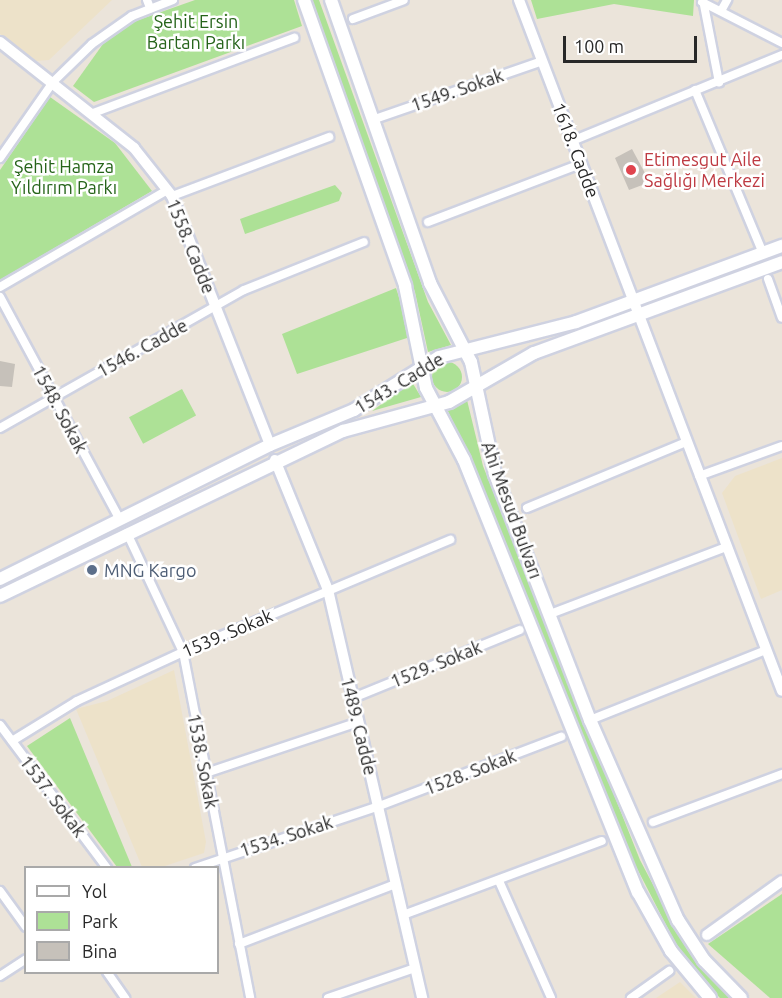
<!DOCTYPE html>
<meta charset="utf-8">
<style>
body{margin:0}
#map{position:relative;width:782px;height:998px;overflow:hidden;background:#ebe4da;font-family:Ubuntu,sans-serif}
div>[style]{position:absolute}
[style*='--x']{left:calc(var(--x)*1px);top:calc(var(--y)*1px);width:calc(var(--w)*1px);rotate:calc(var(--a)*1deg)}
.education>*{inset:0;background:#ede2c9}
.green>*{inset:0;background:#ade196;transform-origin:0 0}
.round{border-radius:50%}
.building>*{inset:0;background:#c6c1ba}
.roads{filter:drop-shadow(2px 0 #cfd2e1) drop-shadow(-2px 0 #cfd2e1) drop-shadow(0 2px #cfd2e1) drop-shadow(0 -2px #cfd2e1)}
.minor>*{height:8px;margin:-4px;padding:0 4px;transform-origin:4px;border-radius:4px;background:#fff}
.tertiary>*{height:10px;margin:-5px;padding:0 5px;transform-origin:5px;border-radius:5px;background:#fff}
.secondary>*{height:12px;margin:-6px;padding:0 6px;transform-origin:6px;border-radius:6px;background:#fff}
.dots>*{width:16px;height:16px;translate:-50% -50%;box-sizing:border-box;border:3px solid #fff;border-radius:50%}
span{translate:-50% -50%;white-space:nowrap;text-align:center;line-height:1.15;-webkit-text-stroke:5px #fff;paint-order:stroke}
.park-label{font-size:18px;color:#26641a}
.street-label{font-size:18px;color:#282828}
.health-label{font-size:18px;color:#be3a42}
.left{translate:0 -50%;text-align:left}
.service-label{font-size:18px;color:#4e5e75}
.legend{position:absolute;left:24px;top:866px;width:195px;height:108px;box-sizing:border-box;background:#fff;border:2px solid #a9a9a9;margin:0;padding:8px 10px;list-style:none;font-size:18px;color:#282828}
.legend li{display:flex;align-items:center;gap:12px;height:30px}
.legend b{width:30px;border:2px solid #a9a9a9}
.scale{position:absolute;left:563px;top:36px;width:134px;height:27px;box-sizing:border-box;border:3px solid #282828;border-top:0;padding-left:8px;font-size:18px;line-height:21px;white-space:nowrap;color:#282828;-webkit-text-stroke:4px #fff;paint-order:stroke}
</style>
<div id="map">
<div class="education">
<div style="clip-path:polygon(0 0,112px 0,49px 60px,36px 61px,0 34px)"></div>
<div style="clip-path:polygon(782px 458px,782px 590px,761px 599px,722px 493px,735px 476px)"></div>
<div style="clip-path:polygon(174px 670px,206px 842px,204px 853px,162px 867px,142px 867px,76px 709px,107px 701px)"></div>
<div style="clip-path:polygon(680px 982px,696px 998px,656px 998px)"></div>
</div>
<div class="green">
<div style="clip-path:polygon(195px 0,294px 0,302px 26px,94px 102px,73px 86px,103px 44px,130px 23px)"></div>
<div style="clip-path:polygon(311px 0,319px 0,428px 302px,451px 345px,428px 352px,415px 292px)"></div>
<div style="clip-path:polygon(531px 0,694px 0,693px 16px,614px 4px,537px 19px)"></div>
<div style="clip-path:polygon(50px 97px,115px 143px,152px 191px,0 280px,0 170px)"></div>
<div style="clip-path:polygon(335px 185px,342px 193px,339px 201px,245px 234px,240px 219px)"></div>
<div style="clip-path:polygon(396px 288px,406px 319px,407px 338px,297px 374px,282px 334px)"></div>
<div class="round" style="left:432px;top:362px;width:30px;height:30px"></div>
<div style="clip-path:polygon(412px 382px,421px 397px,372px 411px)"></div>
<div style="left:182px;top:389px;width:30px;height:60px;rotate:62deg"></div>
<div style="clip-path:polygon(467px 400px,483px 466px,640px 860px,688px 951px,732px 998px,720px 998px,683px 958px,625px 845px,484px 489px,446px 407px)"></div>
<div style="clip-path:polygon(70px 718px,132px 867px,117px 867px,27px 746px)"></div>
<div style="clip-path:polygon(782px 894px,782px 998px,770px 998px,708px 944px)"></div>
</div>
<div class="building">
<div style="clip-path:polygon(632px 149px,646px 175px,645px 184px,629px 190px,615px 158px)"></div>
<div style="clip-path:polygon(0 361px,15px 364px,12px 387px,0 386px)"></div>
</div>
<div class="roads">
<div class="minor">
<div style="--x:147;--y:0;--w:9;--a:69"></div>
<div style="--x:703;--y:0;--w:84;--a:79"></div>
<div style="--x:702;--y:2;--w:90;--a:27.1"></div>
<div style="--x:721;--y:11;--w:13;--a:-61"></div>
<div style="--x:353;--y:19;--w:54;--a:-20.4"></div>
<div style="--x:695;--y:90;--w:177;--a:67.4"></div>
<div style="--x:93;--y:113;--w:215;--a:-20.5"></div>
<div style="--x:372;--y:120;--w:180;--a:-19.1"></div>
<div style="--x:572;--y:141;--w:227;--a:-22.3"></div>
<div style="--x:0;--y:158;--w:93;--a:-55.1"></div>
<div style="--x:53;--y:82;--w:54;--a:-44.3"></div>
<div style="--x:92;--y:44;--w:49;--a:-35"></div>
<div style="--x:132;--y:16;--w:44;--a:-21.3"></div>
<div style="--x:172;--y:196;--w:168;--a:-20.6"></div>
<div style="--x:428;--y:222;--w:164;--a:-20.8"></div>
<div style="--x:768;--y:279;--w:41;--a:70.3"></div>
<div style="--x:0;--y:287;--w:193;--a:-30.1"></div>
<div style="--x:0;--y:297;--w:253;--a:61.7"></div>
<div style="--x:0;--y:428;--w:280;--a:-29.5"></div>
<div style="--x:244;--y:290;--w:129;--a:-21.8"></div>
<div style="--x:699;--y:476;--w:88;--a:-19.9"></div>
<div style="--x:527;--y:508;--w:172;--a:-22.5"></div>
<div style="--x:127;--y:533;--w:132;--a:64.8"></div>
<div style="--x:183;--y:652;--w:352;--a:79"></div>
<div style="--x:550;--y:614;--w:188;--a:-20.8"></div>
<div style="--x:353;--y:698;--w:180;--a:-22.2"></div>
<div style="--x:590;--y:720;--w:189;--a:-21.7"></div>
<div style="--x:0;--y:725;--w:179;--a:53.2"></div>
<div style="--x:12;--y:741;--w:76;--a:-31.6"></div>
<div style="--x:77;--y:701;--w:117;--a:-24.8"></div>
<div style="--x:183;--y:652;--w:290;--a:-22.8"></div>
<div style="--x:206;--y:773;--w:160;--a:-18.5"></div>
<div style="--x:653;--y:822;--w:138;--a:-20.4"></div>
<div style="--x:195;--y:868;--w:194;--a:-18.6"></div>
<div style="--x:379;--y:806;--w:195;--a:-20.8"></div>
<div style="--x:499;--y:881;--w:128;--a:66"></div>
<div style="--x:0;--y:891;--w:44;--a:54.2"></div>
<div style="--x:403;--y:915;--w:212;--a:-20.4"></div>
<div style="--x:239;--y:944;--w:167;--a:-21"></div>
<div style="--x:107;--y:972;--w:32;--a:55"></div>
<div style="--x:0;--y:976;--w:31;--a:-33"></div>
<div style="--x:328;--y:998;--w:92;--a:-19"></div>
<div style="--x:631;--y:998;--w:47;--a:-35.4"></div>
</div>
<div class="tertiary">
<div style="--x:519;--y:0;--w:739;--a:69.16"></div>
<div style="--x:0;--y:42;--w:171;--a:38.3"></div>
<div style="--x:134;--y:148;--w:61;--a:51.6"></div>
<div style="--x:172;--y:196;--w:268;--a:68.5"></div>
<div style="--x:275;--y:460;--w:140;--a:67.8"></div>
<div style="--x:328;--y:590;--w:419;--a:77"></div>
<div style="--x:707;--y:935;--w:92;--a:-35.8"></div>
</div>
<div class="secondary">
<div style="--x:304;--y:0;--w:303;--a:70.5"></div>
<div style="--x:405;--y:286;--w:104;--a:78.4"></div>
<div style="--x:426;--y:388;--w:81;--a:62.2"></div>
<div style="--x:464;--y:460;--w:466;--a:68.1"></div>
<div style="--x:638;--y:892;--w:68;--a:60.8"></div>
<div style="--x:671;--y:951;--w:61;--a:50.3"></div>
<div style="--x:331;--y:0;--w:300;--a:70.7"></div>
<div style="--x:430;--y:283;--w:89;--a:62.6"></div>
<div style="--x:471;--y:362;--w:115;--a:77.9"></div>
<div style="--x:495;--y:474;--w:264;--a:68.9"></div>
<div style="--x:590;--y:720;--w:219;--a:66.3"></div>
<div style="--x:678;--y:920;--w:48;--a:57"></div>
<div style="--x:704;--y:960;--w:53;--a:45.8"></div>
<div style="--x:0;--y:579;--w:301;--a:-26.4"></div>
<div style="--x:270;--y:445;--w:91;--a:-22.6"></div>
<div style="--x:354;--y:410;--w:100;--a:-31.9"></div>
<div style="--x:439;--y:357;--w:141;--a:-14.3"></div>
<div style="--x:576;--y:322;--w:220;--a:-20.3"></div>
<div style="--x:0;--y:596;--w:381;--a:-25.7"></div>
<div style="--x:343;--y:431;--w:110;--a:-15.3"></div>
<div style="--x:449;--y:402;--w:98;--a:-30"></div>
<div style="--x:534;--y:353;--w:264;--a:-20.1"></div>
</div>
</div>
<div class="dots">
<div style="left:631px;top:170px;background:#e0444e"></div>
<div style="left:92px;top:570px;background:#5c6f8a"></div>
</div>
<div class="park-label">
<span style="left:196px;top:32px">Şehit Ersin<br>Bartan Parkı</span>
<span style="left:64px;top:177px">Şehit Hamza<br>Yıldırım Parkı</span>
</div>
<div class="street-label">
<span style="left:457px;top:90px;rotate:-19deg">1549. Sokak</span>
<span style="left:576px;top:150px;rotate:69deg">1618. Cadde</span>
<span style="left:191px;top:246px;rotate:68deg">1558. Cadde</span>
<span style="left:142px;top:348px;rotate:-29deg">1546. Cadde</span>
<span style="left:399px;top:383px;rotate:-31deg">1543. Cadde</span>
<span style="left:60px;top:409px;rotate:62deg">1548. Sokak</span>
<span style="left:512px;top:510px;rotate:70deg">Ahi Mesud Bulvarı</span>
<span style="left:227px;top:633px;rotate:-23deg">1539. Sokak</span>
<span style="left:436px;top:664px;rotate:-22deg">1529. Sokak</span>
<span style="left:359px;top:726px;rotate:76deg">1489. Cadde</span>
<span style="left:203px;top:761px;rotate:79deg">1538. Sokak</span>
<span style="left:470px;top:772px;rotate:-21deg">1528. Sokak</span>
<span style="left:53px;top:796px;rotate:53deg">1537. Sokak</span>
<span style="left:286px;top:836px;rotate:-18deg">1534. Sokak</span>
</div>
<div class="health-label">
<span class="left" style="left:644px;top:170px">Etimesgut Aile<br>Sağlığı Merkezi</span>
</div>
<div class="service-label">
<span class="left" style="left:104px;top:570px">MNG Kargo</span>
</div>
<ul class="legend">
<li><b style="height:8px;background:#fff"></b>Yol</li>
<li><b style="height:16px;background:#ade196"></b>Park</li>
<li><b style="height:16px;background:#c6c1ba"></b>Bina</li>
</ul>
<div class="scale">100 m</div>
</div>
